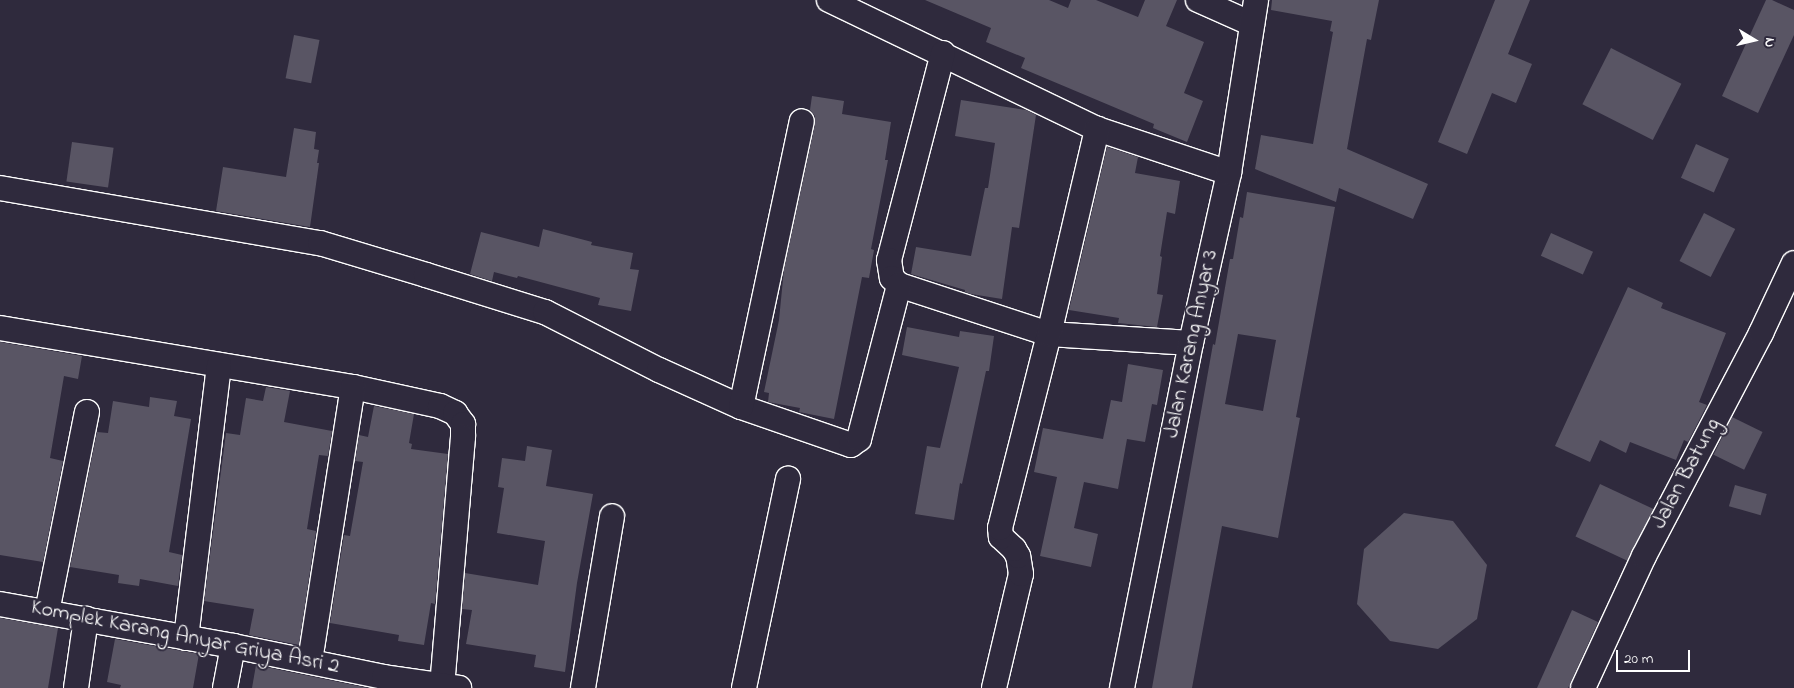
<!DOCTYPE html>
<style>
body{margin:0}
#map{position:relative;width:1794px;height:688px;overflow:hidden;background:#2f2a3d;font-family:"Indie Flower",sans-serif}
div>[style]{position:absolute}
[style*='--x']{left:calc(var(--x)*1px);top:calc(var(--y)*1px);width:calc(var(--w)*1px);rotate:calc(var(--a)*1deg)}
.building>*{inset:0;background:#595564;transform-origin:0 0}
.roads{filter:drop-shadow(1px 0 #fff) drop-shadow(-1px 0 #fff) drop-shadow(0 1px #fff) drop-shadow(0 -1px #fff)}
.minor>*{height:24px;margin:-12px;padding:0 12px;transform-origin:12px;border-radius:12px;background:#2f2a3d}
span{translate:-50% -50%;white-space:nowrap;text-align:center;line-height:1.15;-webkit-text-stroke:4px #2f2a3d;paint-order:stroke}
.street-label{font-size:22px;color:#fff}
.north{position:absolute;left:1729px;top:15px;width:50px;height:50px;-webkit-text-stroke:4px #2f2a3d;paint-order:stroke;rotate:99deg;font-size:14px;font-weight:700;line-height:20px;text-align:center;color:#fff}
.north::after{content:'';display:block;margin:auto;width:18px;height:22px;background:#fff;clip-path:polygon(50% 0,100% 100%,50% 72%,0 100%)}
.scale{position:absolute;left:1616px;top:650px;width:74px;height:22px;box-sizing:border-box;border:2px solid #fff;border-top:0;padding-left:6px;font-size:15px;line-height:18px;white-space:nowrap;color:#fff;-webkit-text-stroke:4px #2f2a3d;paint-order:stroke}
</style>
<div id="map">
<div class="building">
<div style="clip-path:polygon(925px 0,1049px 0,1068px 8px,1071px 0,1096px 0,1138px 17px,1145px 0,1177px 0,1166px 26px,1204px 42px,1184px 93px,1203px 101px,1187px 142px,1153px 128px,1154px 124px,1021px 68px,1025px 58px,986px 42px,991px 28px)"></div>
<div style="clip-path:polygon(1272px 0,1379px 0,1371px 40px,1367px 39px,1347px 149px,1428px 184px,1413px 219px,1339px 188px,1336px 202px,1255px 169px,1261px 135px,1313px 144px,1333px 32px,1330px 31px,1332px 21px,1271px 10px)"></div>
<div style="clip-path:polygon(1495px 0,1530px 0,1508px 54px,1532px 64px,1516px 103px,1492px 93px,1467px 154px,1438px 142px)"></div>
<div style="clip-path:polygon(1766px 0,1772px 0,1794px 10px,1794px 35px,1758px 113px,1722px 96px)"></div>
<div style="left:294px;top:35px;width:26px;height:44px;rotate:11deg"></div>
<div style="left:1611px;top:48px;width:79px;height:63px;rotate:27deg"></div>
<div style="clip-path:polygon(812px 96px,844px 101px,842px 114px,891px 122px,885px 160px,888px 160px,871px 249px,874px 250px,869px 278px,862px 277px,834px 419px,799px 412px,800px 408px,768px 402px,769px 393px,764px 392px,779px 320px,784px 269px,815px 124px,815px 116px,810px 110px)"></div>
<div style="clip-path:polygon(961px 100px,1026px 110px,1036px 115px,1019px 228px,1012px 227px,1002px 299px,971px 294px,965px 292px,965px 290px,911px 274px,916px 247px,971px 256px,985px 188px,988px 188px,995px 143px,955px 136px)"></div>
<div style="clip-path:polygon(294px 128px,316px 132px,314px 149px,319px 150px,317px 163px,319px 163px,310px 227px,216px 211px,223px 167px,286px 177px)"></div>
<div style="left:72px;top:142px;width:42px;height:40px;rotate:8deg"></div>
<div style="left:1696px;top:144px;width:36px;height:37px;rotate:24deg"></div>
<div style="clip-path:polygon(1107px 147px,1138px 157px,1135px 173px,1180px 181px,1175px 214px,1167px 212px,1160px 256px,1162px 257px,1157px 294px,1163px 295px,1157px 327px,1118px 323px,1119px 318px,1069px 310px)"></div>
<div style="clip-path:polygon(evenodd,1247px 192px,1335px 207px,1296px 417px,1300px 418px,1278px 538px,1222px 526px,1192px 688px,1152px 688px,1213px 344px,1215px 345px,1230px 259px,1233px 259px,1240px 217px,1243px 218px,1247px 192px,1238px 334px,1276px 340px,1263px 411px,1225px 404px,1238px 334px)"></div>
<div style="left:1704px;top:213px;width:35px;height:54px;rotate:27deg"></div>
<div style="clip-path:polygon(543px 229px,592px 242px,591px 245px,633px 253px,630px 269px,639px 270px,631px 311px,598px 305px,600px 298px,518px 276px,517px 278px,494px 272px,492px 281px,470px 274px,481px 232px,539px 247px)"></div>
<div style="left:1551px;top:233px;width:46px;height:25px;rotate:24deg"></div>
<div style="clip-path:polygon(1628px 287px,1663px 303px,1661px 308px,1726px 333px,1699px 402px,1707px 405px,1688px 442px,1684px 440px,1676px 460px,1630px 442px,1626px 453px,1600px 440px,1590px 462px,1555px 446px)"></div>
<div style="clip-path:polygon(907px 327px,959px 337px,960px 331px,994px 336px,989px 371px,986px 371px,962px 484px,960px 483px,954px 520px,915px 514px,927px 446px,940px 448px,959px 367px,902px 355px)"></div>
<div style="clip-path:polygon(0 342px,82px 356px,78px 379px,64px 376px,50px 458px,63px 461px,43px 562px,0 555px)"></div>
<div style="clip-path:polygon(1128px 364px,1163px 370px,1157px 405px,1152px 404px,1145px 442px,1127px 439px,1118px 489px,1084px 482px,1074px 528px,1098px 534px,1091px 567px,1040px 556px,1057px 477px,1034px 472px,1043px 428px,1103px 439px,1111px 400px,1122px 402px)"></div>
<div style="clip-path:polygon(266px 387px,290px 391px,284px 422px,332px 431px,328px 456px,319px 455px,311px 504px,307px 529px,316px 531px,299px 645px,249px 635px,254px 609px,204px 601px,226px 433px,240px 435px,246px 398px,263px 401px)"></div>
<div style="clip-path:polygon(150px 397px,177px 401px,174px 416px,191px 419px,169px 552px,182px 555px,178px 586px,140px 579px,139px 586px,118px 583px,119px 575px,70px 567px,97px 432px,108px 433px,113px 401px,149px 407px)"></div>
<div style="clip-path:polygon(374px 406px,414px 414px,409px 443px,412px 444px,411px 449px,448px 454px,435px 604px,431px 603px,424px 645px,398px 641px,399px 635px,330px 623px,344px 535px,350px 536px,363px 462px,355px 461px,359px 435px,368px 437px)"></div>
<div style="left:1732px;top:417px;width:34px;height:42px;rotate:26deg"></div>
<div style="clip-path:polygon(527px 446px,552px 450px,546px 486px,593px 494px,577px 583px,565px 672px,534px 667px,536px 655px,466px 644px,472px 610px,462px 609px,465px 573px,538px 585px,545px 541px,497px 533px,504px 488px,498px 487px,502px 458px,525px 461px)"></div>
<div style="left:1600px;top:484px;width:59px;height:58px;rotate:25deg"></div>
<div style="left:1735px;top:485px;width:33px;height:22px;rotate:16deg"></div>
<div style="clip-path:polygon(1404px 513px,1453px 521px,1487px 565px,1477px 619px,1438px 649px,1390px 641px,1357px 604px,1364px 549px)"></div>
<div style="clip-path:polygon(1572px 610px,1598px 622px,1570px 684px,1568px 688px,1537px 688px)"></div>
<div style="clip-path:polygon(0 618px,58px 628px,48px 688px,0 688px)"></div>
<div style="clip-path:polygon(115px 639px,199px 654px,193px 688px,120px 688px,121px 685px,107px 682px)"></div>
<div style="clip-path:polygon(256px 665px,368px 688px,252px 688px)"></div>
</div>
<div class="roads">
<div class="minor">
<div style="--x:829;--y:0;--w:297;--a:25.7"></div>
<div style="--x:1097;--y:129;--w:139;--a:18.4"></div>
<div style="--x:1198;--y:0;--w:59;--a:24"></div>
<div style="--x:943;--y:53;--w:214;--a:104.6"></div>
<div style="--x:889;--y:260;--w:18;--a:81"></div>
<div style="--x:892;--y:278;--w:10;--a:45"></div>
<div style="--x:899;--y:285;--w:158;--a:18.1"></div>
<div style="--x:1049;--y:334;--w:142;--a:3.6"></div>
<div style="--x:0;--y:188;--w:325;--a:9.8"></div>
<div style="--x:320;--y:243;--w:111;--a:16.8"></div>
<div style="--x:426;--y:275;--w:125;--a:17.3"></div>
<div style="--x:545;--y:312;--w:128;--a:27"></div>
<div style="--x:659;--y:370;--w:90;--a:24.3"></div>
<div style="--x:741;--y:407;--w:116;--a:19.1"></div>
<div style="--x:851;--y:445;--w:10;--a:-37"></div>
<div style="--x:859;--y:439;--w:159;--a:-75.4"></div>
<div style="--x:0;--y:328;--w:358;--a:9.5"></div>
<div style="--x:353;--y:387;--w:89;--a:12.3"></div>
<div style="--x:440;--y:406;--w:17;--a:25"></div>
<div style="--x:455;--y:413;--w:14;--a:54"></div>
<div style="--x:463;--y:424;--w:13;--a:90"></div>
<div style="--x:463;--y:437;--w:249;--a:94.8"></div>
<div style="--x:741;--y:407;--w:292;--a:-78"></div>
<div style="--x:0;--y:604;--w:237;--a:10.2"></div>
<div style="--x:233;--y:646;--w:154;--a:11.6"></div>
<div style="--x:384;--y:677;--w:76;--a:8.3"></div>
<div style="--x:47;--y:612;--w:204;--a:-78.7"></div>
<div style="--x:186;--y:638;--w:275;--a:-83.1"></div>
<div style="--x:310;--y:661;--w:277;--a:-81.1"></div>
<div style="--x:76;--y:688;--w:70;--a:-81.8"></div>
<div style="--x:225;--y:688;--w:43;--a:-79.2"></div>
<div style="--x:583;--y:688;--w:174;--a:-80.4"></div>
<div style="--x:744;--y:688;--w:214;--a:-78.1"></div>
<div style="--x:994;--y:688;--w:117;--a:-76.7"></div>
<div style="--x:1021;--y:574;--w:18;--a:-99"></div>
<div style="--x:1018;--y:556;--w:8;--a:-120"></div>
<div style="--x:1014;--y:549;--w:18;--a:-137"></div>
<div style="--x:1001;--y:537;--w:9;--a:-96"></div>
<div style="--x:1000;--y:528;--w:200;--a:-75.8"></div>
<div style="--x:1049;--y:334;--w:211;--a:-76.8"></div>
<div style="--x:1122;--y:688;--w:352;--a:-78.7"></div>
<div style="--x:1191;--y:343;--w:174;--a:-77.4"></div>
<div style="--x:1229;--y:173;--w:175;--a:-81.1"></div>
<div style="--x:1583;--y:688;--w:145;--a:-65.2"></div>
<div style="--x:1644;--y:556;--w:252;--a:-62.3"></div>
<div style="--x:1761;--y:333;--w:77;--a:-64.8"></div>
</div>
</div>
<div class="street-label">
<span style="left:1192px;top:344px;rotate:-78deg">Jalan Karang Anyar 3</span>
<span style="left:1687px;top:474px;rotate:-62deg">Jalan Batung</span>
<span style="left:185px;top:638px;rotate:11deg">Komplek Karang Anyar Griya Asri 2</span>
</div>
<div class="north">N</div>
<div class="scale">20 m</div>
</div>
